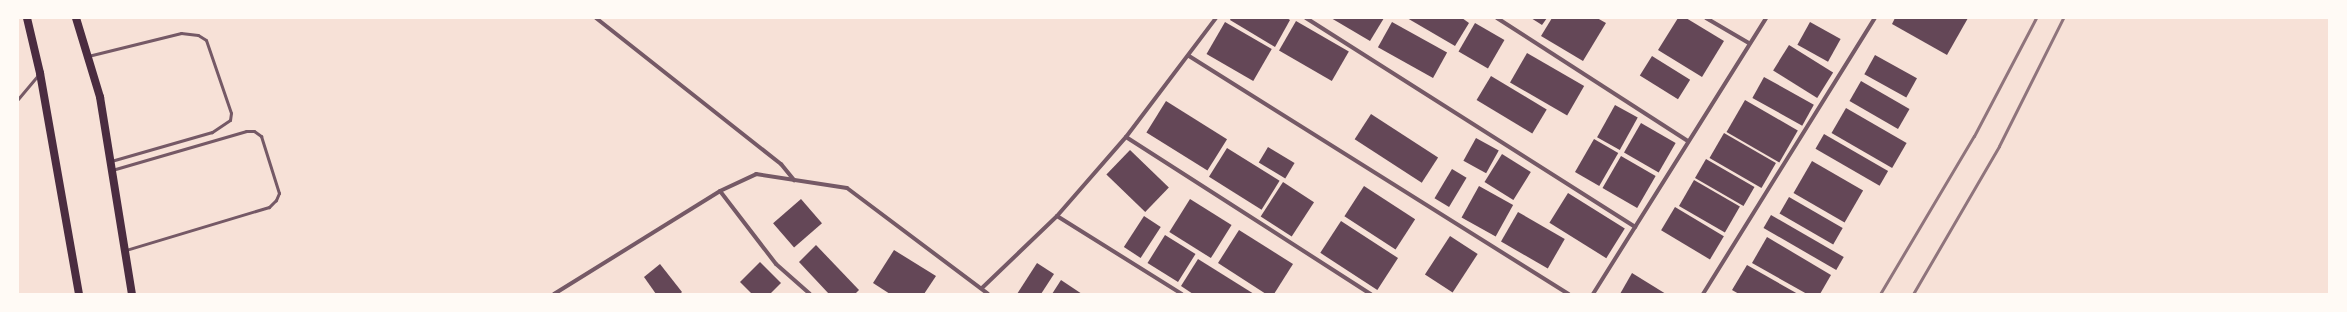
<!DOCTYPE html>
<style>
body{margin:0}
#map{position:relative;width:2347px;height:312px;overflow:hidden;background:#f7e1d7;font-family:"Titillium Web",sans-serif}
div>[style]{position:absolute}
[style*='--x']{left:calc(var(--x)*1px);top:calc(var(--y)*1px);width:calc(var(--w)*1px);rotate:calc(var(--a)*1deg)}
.building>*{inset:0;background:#644757;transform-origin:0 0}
.service>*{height:3px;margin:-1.5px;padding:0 1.5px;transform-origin:1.5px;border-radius:1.5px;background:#755966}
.minor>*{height:4px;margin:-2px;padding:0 2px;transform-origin:2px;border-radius:2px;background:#755966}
.secondary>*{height:8px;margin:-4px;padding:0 4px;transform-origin:4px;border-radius:4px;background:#4a2c40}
.rail>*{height:3px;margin:-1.5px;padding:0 1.5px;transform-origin:1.5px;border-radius:1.5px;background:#8f747c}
span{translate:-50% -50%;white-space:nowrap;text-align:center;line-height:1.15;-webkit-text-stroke:4px #fffaf5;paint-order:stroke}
.frame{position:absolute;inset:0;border:19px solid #fffaf5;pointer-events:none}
</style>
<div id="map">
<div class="building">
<div style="clip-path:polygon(1231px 18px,1287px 18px,1290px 20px,1275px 47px,1230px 20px)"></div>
<div style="clip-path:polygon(1331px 18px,1384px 18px,1370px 41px)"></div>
<div style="clip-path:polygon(1407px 18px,1462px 18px,1469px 23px,1455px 46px)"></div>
<div style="clip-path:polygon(1531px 18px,1547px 18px,1542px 25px)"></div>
<div style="clip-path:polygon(1552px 18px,1597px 18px,1606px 23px,1583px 61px,1541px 36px)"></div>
<div style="clip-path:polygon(1678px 18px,1686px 18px,1724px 41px,1702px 77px,1658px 50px)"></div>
<div style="clip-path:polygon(1895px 18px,1968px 18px,1947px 55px,1892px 24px)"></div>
<div style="left:1296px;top:21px;width:61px;height:34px;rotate:30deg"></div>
<div style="left:1225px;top:22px;width:54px;height:37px;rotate:30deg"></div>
<div style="left:1392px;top:22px;width:63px;height:29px;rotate:29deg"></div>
<div style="left:1810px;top:22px;width:35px;height:26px;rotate:29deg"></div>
<div style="left:1475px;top:23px;width:34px;height:33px;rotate:30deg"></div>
<div style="left:1789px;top:45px;width:52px;height:30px;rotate:32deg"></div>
<div style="left:1527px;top:53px;width:66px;height:34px;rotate:30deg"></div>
<div style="left:1875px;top:55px;width:48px;height:22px;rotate:29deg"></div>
<div style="left:1652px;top:56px;width:45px;height:23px;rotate:32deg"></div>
<div style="left:1491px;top:76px;width:65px;height:28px;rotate:31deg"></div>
<div style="left:1764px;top:77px;width:57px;height:24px;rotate:29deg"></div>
<div style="left:1861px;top:81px;width:56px;height:23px;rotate:30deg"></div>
<div style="left:1745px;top:100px;width:61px;height:37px;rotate:30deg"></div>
<div style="left:1166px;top:101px;width:72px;height:37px;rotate:32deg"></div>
<div style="left:1615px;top:105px;width:26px;height:37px;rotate:29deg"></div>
<div style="left:1846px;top:108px;width:70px;height:29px;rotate:30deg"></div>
<div style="left:1371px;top:114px;width:80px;height:30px;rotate:33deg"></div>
<div style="left:1641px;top:123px;width:40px;height:34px;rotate:30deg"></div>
<div style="left:1724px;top:133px;width:60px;height:29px;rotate:30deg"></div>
<div style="left:1824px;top:134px;width:74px;height:17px;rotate:30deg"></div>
<div style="left:1476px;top:138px;width:26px;height:26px;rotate:29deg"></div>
<div style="left:1594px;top:139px;width:28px;height:38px;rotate:30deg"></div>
<div style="left:1268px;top:147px;width:31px;height:18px;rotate:31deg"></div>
<div style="left:1227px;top:148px;width:62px;height:34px;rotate:32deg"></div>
<div style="left:1130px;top:150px;width:54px;height:34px;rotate:44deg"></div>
<div style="left:1502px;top:154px;width:34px;height:33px;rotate:32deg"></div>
<div style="left:1621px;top:156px;width:40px;height:37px;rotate:30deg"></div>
<div style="left:1706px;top:159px;width:56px;height:22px;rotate:30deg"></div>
<div style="left:1812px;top:161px;width:59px;height:37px;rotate:30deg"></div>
<div style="left:1452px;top:169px;width:17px;height:34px;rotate:31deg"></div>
<div style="left:1694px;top:180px;width:53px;height:30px;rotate:30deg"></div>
<div style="left:1283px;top:182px;width:37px;height:41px;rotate:33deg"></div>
<div style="left:1364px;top:186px;width:61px;height:36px;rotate:33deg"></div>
<div style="left:1479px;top:186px;width:39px;height:36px;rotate:29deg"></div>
<div style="left:1568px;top:193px;width:67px;height:35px;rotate:32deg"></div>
<div style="left:1789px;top:197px;width:62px;height:19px;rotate:30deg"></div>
<div style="left:801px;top:199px;width:32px;height:37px;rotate:49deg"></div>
<div style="left:1190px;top:199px;width:49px;height:39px;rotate:32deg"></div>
<div style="left:1675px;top:207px;width:57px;height:27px;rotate:31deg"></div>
<div style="left:1518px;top:212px;width:54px;height:34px;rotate:30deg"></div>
<div style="left:1771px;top:215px;width:84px;height:15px;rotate:30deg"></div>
<div style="left:1144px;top:216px;width:20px;height:37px;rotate:33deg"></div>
<div style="left:1341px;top:221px;width:68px;height:38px;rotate:33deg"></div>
<div style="clip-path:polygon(1239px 230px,1293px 264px,1274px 294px,1266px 294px,1218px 263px)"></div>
<div style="left:1165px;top:235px;width:36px;height:33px;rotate:32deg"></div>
<div style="left:1450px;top:236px;width:33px;height:46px;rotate:33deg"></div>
<div style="clip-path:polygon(1767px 237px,1831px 275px,1820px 294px,1807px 294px,1752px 263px)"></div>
<div style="clip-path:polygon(816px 245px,859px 290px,855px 294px,829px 294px,799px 262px)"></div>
<div style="clip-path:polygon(894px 250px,936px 276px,924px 294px,890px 294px,873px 283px)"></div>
<div style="clip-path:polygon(1198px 259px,1254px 294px,1193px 294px,1181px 286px)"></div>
<div style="clip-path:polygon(760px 262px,781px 283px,770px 294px,752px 294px,740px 282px)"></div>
<div style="clip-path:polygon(1037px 263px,1054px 274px,1041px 294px,1017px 294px)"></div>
<div style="clip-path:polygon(660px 264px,682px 292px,680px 294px,656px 294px,644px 277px)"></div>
<div style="clip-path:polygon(1747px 265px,1798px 294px,1739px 294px,1732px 290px)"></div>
<div style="clip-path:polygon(1632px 273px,1666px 294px,1620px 294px)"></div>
<div style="clip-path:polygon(1061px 280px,1082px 294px,1052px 294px)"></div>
</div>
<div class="service">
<div style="--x:88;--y:56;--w:96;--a:-13.9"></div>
<div style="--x:181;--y:33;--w:17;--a:7"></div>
<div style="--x:198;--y:35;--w:9;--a:32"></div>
<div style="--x:206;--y:40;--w:77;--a:71.1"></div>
<div style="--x:231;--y:113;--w:7;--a:98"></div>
<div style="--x:230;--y:120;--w:22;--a:146"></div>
<div style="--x:212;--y:132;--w:105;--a:164"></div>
<div style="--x:18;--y:99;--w:33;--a:-50"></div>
<div style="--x:112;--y:170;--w:140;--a:-16.2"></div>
<div style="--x:246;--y:131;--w:8;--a:0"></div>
<div style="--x:254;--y:131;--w:9;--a:36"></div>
<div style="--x:261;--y:136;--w:60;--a:72.5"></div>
<div style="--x:279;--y:193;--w:8;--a:113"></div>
<div style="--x:276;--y:200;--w:10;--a:135"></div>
<div style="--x:269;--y:207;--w:149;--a:163.3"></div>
</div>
<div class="minor">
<div style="--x:596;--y:18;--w:236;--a:38.3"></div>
<div style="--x:781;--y:164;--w:21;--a:51"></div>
<div style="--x:1306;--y:18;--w:390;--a:32.4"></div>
<div style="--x:1497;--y:18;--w:227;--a:32.8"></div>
<div style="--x:1706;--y:18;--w:50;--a:30.2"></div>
<div style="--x:1189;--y:56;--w:448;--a:32.1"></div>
<div style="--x:1126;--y:137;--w:291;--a:32.7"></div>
<div style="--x:720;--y:191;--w:92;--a:52.5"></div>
<div style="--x:776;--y:264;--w:45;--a:41.4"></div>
<div style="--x:1057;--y:216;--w:147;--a:32"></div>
<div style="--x:982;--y:288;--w:104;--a:-43.8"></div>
<div style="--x:1057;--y:216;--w:105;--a:-48.9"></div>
<div style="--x:1126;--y:137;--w:149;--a:-52.9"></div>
<div style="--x:554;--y:294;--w:195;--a:-31.8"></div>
<div style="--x:720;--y:191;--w:40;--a:-25"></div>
<div style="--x:756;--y:174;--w:92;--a:8.7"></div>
<div style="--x:847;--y:188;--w:176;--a:36.9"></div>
<div style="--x:1593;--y:294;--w:326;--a:-57.9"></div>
<div style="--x:1703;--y:294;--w:325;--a:-58.1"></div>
</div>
<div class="secondary">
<div style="--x:27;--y:18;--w:57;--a:76.7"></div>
<div style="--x:40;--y:73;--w:224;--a:80"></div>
<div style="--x:76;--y:18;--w:83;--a:73.1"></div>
<div style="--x:100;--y:97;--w:200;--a:80.8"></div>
</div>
<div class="rail">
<div style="--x:1880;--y:294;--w:184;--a:-59.3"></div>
<div style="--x:1974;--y:136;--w:133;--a:-62.3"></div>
<div style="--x:1913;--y:294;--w:171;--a:-59.8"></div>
<div style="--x:1999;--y:146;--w:143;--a:-63.4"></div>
</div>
<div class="frame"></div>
</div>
